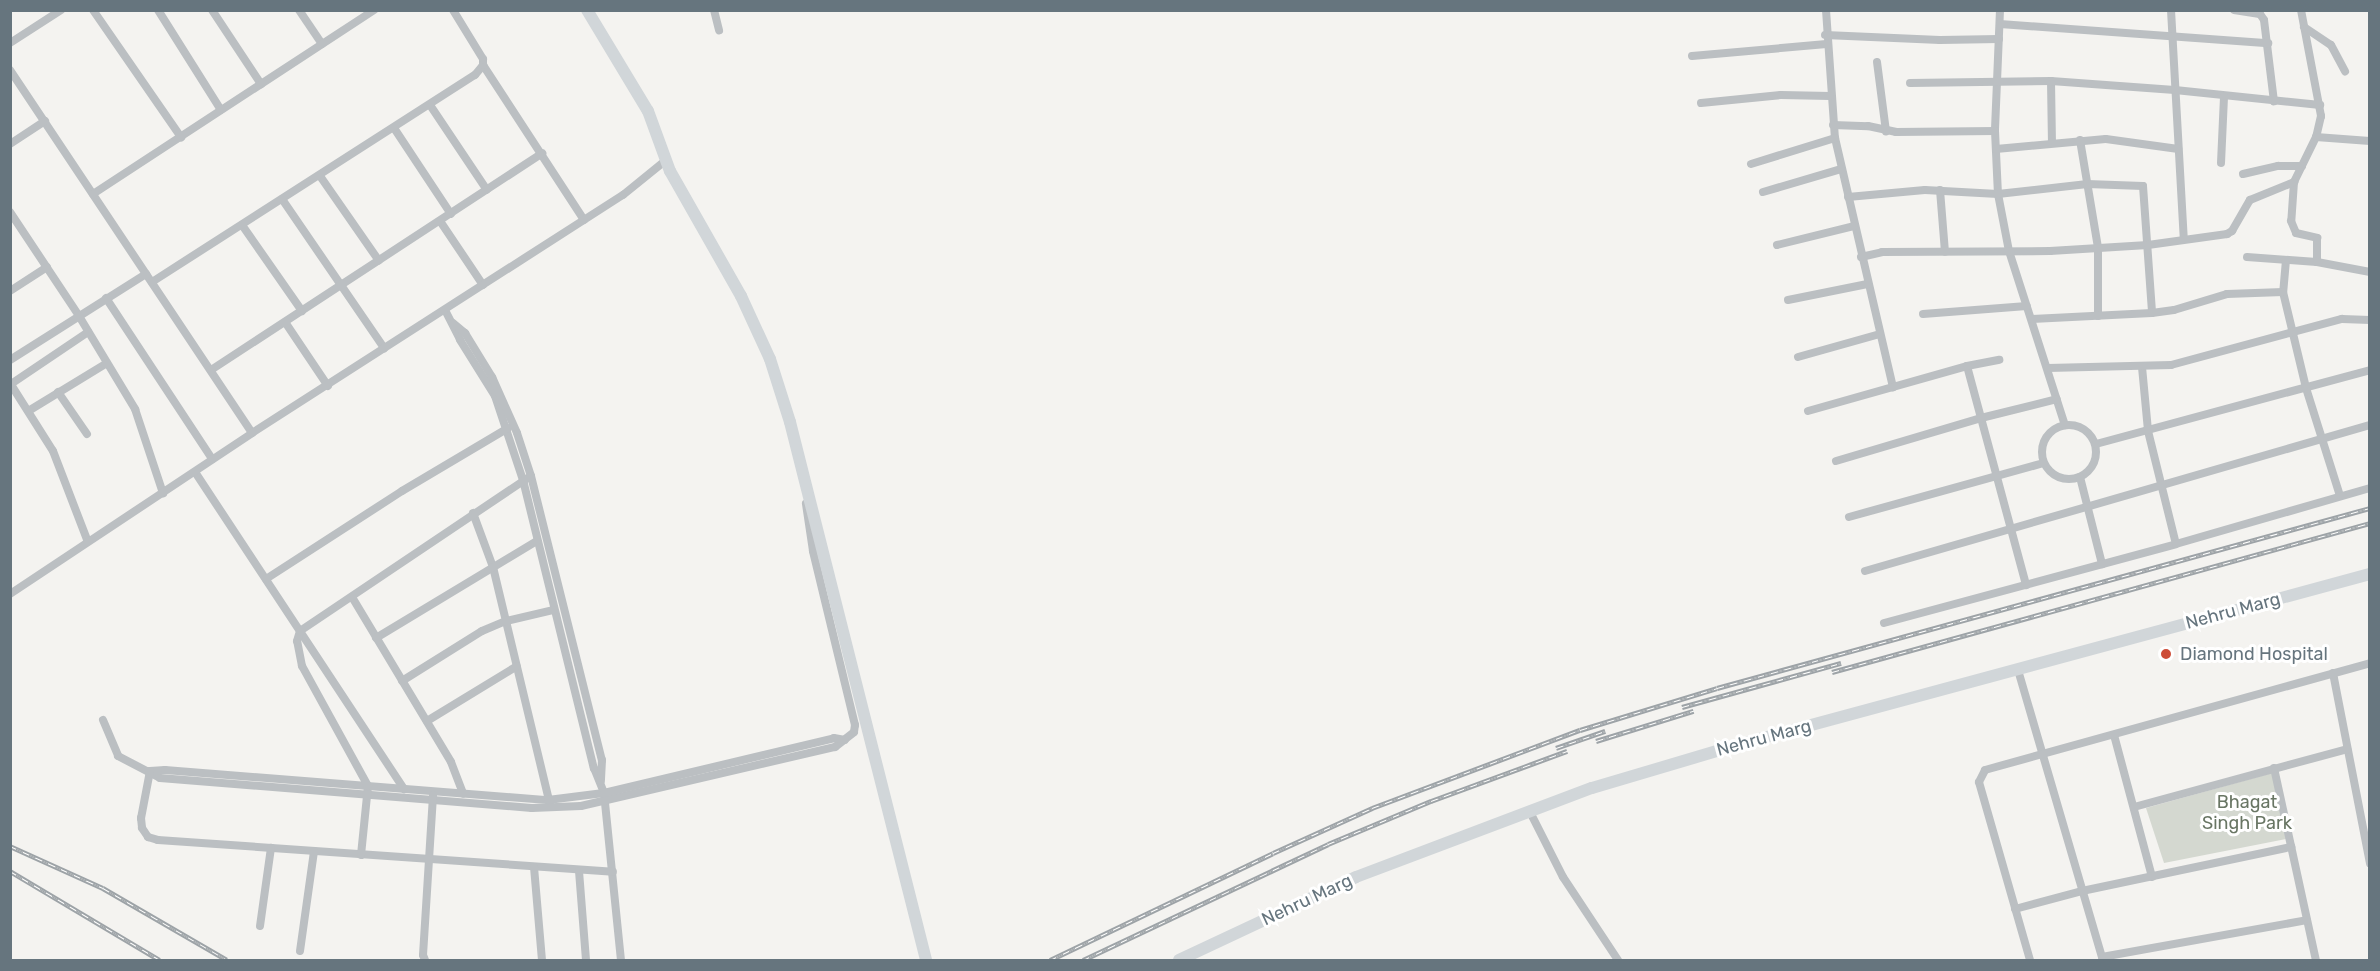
<!DOCTYPE html>
<style>
body{margin:0}
#map{position:relative;width:2380px;height:971px;overflow:hidden;background:#f4f3f0;font-family:Rubik,sans-serif}
div>[style]{position:absolute}
[style*='--x']{left:calc(var(--x)*1px);top:calc(var(--y)*1px);width:calc(var(--w)*1px);rotate:calc(var(--a)*1deg)}
.green>*{inset:0;background:#d4d8d0}
.street>*{height:8px;margin:-4px;padding:0 4px;transform-origin:4px;border-radius:4px;background:#bbbfc2}
.street>.ring{margin:-4px;padding:0;box-sizing:content-box;background:none;border:8px solid #bbbfc2;border-radius:50%}
.secondary>*{height:12px;margin:-6px;padding:0 6px;transform-origin:6px;border-radius:6px;background:#d1d6d9}
.rail>*{height:4.5px;margin-top:-2.25px;transform-origin:0;background:repeating-linear-gradient(90deg,#fff 0 7px,#9da3a7 0 14px);box-sizing:border-box;border-block:2px solid #9da3a7}
.dots>*{width:16px;height:16px;translate:-50% -50%;box-sizing:border-box;border:3px solid #fff;border-radius:50%}
span{translate:-50% -50%;white-space:nowrap;text-align:center;line-height:1.15;-webkit-text-stroke:6px #fff;paint-order:stroke}
.street-label{font-size:18px;color:#66757e}
.poi-label{font-size:18px;color:#66757e}
.left{translate:0 -50%;text-align:left}
.park-label{font-size:18px;color:#697664}
.frame{position:absolute;inset:0;border:12px solid #66757e;pointer-events:none}
</style>
<div id="map">
<div class="green">
<div style="clip-path:polygon(2272px 773px,2286px 839px,2164px 863px,2146px 808px)"></div>
</div>
<div class="street">
<div style="--x:93;--y:10;--w:155;--a:55.3"></div>
<div style="--x:158;--y:10;--w:118;--a:57.8"></div>
<div style="--x:212;--y:10;--w:89;--a:56.5"></div>
<div style="--x:299;--y:10;--w:41;--a:55.9"></div>
<div style="--x:714;--y:10;--w:21;--a:76"></div>
<div style="--x:1826;--y:10;--w:128;--a:86"></div>
<div style="--x:1835;--y:138;--w:256;--a:76.9"></div>
<div style="--x:2000;--y:10;--w:121;--a:92.4"></div>
<div style="--x:1995;--y:131;--w:63;--a:87.3"></div>
<div style="--x:1998;--y:194;--w:58;--a:79.1"></div>
<div style="--x:2009;--y:251;--w:183;--a:72.2"></div>
<div style="--x:2171;--y:10;--w:229;--a:86.8"></div>
<div style="--x:2234;--y:10;--w:26;--a:9"></div>
<div style="--x:2260;--y:14;--w:7;--a:56"></div>
<div style="--x:2264;--y:20;--w:82;--a:83"></div>
<div style="--x:2301;--y:10;--w:108;--a:79.3"></div>
<div style="--x:2321;--y:116;--w:22;--a:103"></div>
<div style="--x:2316;--y:137;--w:50;--a:116.1"></div>
<div style="--x:2294;--y:182;--w:39;--a:94"></div>
<div style="--x:2291;--y:221;--w:13;--a:67"></div>
<div style="--x:2296;--y:233;--w:22;--a:13"></div>
<div style="--x:2317;--y:238;--w:24;--a:90"></div>
<div style="--x:2000;--y:24;--w:269;--a:4.1"></div>
<div style="--x:2304;--y:27;--w:32;--a:34"></div>
<div style="--x:2331;--y:45;--w:30;--a:62"></div>
<div style="--x:1825;--y:35;--w:115;--a:2.5"></div>
<div style="--x:1940;--y:40;--w:59;--a:-1"></div>
<div style="--x:10;--y:43;--w:61;--a:-32.9"></div>
<div style="--x:1692;--y:56;--w:135;--a:-5.1"></div>
<div style="--x:1877;--y:62;--w:70;--a:82.6"></div>
<div style="--x:483;--y:65;--w:185;--a:56.9"></div>
<div style="--x:10;--y:70;--w:436;--a:56.3"></div>
<div style="--x:2051;--y:81;--w:61;--a:89.1"></div>
<div style="--x:1910;--y:83;--w:141;--a:-0.8"></div>
<div style="--x:2051;--y:81;--w:124;--a:4.2"></div>
<div style="--x:2175;--y:90;--w:146;--a:5.9"></div>
<div style="--x:1701;--y:103;--w:80;--a:-5.7"></div>
<div style="--x:1781;--y:95;--w:49;--a:1.2"></div>
<div style="--x:430;--y:105;--w:102;--a:56.2"></div>
<div style="--x:1833;--y:125;--w:35;--a:2"></div>
<div style="--x:1868;--y:126;--w:29;--a:12"></div>
<div style="--x:1896;--y:132;--w:99;--a:-0.6"></div>
<div style="--x:394;--y:128;--w:103;--a:56.5"></div>
<div style="--x:2316;--y:137;--w:54;--a:4.2"></div>
<div style="--x:2080;--y:140;--w:109;--a:80.5"></div>
<div style="--x:2098;--y:248;--w:68;--a:90"></div>
<div style="--x:10;--y:144;--w:42;--a:-33.3"></div>
<div style="--x:1996;--y:149;--w:110;--a:-5.2"></div>
<div style="--x:2106;--y:139;--w:73;--a:7.9"></div>
<div style="--x:2221;--y:163;--w:67;--a:-87.4"></div>
<div style="--x:1751;--y:164;--w:88;--a:-17.2"></div>
<div style="--x:2243;--y:174;--w:36;--a:-13"></div>
<div style="--x:2278;--y:166;--w:24;--a:0"></div>
<div style="--x:320;--y:176;--w:103;--a:55.2"></div>
<div style="--x:1940;--y:190;--w:62;--a:85.4"></div>
<div style="--x:1763;--y:192;--w:81;--a:-16.4"></div>
<div style="--x:93;--y:194;--w:336;--a:-33.2"></div>
<div style="--x:1848;--y:197;--w:77;--a:-5.2"></div>
<div style="--x:1925;--y:190;--w:73;--a:3.1"></div>
<div style="--x:1998;--y:194;--w:90;--a:-6.4"></div>
<div style="--x:2087;--y:184;--w:56;--a:2"></div>
<div style="--x:2143;--y:186;--w:127;--a:85.9"></div>
<div style="--x:282;--y:199;--w:181;--a:55.6"></div>
<div style="--x:10;--y:212;--w:125;--a:56.4"></div>
<div style="--x:79;--y:316;--w:109;--a:58.9"></div>
<div style="--x:135;--y:409;--w:89;--a:71.6"></div>
<div style="--x:440;--y:221;--w:77;--a:56.1"></div>
<div style="--x:242;--y:225;--w:105;--a:55.1"></div>
<div style="--x:1777;--y:245;--w:79;--a:-13.9"></div>
<div style="--x:1861;--y:257;--w:22;--a:-13"></div>
<div style="--x:1882;--y:252;--w:168;--a:-0.3"></div>
<div style="--x:2050;--y:251;--w:98;--a:-3.5"></div>
<div style="--x:2148;--y:245;--w:80;--a:-7.9"></div>
<div style="--x:2227;--y:234;--w:6;--a:-31"></div>
<div style="--x:2232;--y:231;--w:36;--a:-60"></div>
<div style="--x:2250;--y:200;--w:48;--a:-22.2"></div>
<div style="--x:2247;--y:257;--w:70;--a:4.1"></div>
<div style="--x:2317;--y:262;--w:54;--a:10.7"></div>
<div style="--x:2286;--y:260;--w:32;--a:95"></div>
<div style="--x:2283;--y:292;--w:99;--a:76.5"></div>
<div style="--x:2306;--y:388;--w:113;--a:72.5"></div>
<div style="--x:152;--y:282;--w:384;--a:-32.7"></div>
<div style="--x:475;--y:75;--w:13;--a:-51"></div>
<div style="--x:483;--y:65;--w:6;--a:-90"></div>
<div style="--x:483;--y:59;--w:57;--a:-121.5"></div>
<div style="--x:10;--y:291;--w:44;--a:-33"></div>
<div style="--x:106;--y:298;--w:193;--a:56.6"></div>
<div style="--x:1788;--y:300;--w:81;--a:-11.4"></div>
<div style="--x:445;--y:310;--w:34;--a:63"></div>
<div style="--x:460;--y:340;--w:66;--a:58"></div>
<div style="--x:495;--y:396;--w:89;--a:71.6"></div>
<div style="--x:523;--y:480;--w:297;--a:76.2"></div>
<div style="--x:594;--y:768;--w:27;--a:68"></div>
<div style="--x:604;--y:793;--w:168;--a:84.2"></div>
<div style="--x:1923;--y:314;--w:104;--a:-4.4"></div>
<div style="--x:2032;--y:319;--w:120;--a:-2.9"></div>
<div style="--x:2152;--y:313;--w:22;--a:-8"></div>
<div style="--x:2174;--y:310;--w:55;--a:-16.8"></div>
<div style="--x:2227;--y:294;--w:56;--a:-2"></div>
<div style="--x:285;--y:322;--w:77;--a:56.1"></div>
<div style="--x:453;--y:323;--w:16;--a:40"></div>
<div style="--x:465;--y:333;--w:52;--a:58.5"></div>
<div style="--x:492;--y:377;--w:61;--a:65.9"></div>
<div style="--x:517;--y:433;--w:45;--a:72"></div>
<div style="--x:531;--y:476;--w:293;--a:76"></div>
<div style="--x:602;--y:760;--w:21;--a:93"></div>
<div style="--x:1798;--y:357;--w:85;--a:-15.7"></div>
<div style="--x:10;--y:360;--w:161;--a:-32.3"></div>
<div style="--x:1967;--y:366;--w:227;--a:74.9"></div>
<div style="--x:2142;--y:367;--w:64;--a:84.6"></div>
<div style="--x:2148;--y:431;--w:116;--a:76.1"></div>
<div style="--x:2048;--y:368;--w:123;--a:-1.4"></div>
<div style="--x:2171;--y:365;--w:177;--a:-15.1"></div>
<div style="--x:2342;--y:319;--w:28;--a:2"></div>
<div style="--x:211;--y:370;--w:396;--a:-33.2"></div>
<div style="--x:10;--y:383;--w:80;--a:57.7"></div>
<div style="--x:53;--y:451;--w:97;--a:69"></div>
<div style="--x:11;--y:384;--w:93;--a:-34"></div>
<div style="--x:58;--y:392;--w:51;--a:55.4"></div>
<div style="--x:30;--y:410;--w:90;--a:-31.4"></div>
<div style="--x:1808;--y:411;--w:165;--a:-15.8"></div>
<div style="--x:1967;--y:366;--w:33;--a:-11"></div>
<div class="ring" style="left:2042px;top:425px;width:46px;height:46px"></div>
<div style="--x:2096;--y:444;--w:284;--a:-15.1"></div>
<div style="--x:1836;--y:461;--w:151;--a:-16.5"></div>
<div style="--x:1981;--y:418;--w:78;--a:-14"></div>
<div style="--x:195;--y:472;--w:380;--a:56.6"></div>
<div style="--x:2080;--y:477;--w:90;--a:75.8"></div>
<div style="--x:473;--y:513;--w:58;--a:69.7"></div>
<div style="--x:493;--y:567;--w:244;--a:76.5"></div>
<div style="--x:1849;--y:517;--w:202;--a:-15.5"></div>
<div style="--x:1865;--y:571;--w:526;--a:-16.13"></div>
<div style="--x:266;--y:579;--w:162;--a:-32.9"></div>
<div style="--x:402;--y:491;--w:123;--a:-30.7"></div>
<div style="--x:10;--y:594;--w:291;--a:-33.6"></div>
<div style="--x:252;--y:433;--w:441;--a:-32.7"></div>
<div style="--x:623;--y:195;--w:55;--a:-39.1"></div>
<div style="--x:352;--y:597;--w:192;--a:59"></div>
<div style="--x:451;--y:762;--w:34;--a:69"></div>
<div style="--x:1884;--y:623;--w:302;--a:-15.1"></div>
<div style="--x:2176;--y:544;--w:202;--a:-16.1"></div>
<div style="--x:376;--y:638;--w:188;--a:-31.1"></div>
<div style="--x:2018;--y:670;--w:302;--a:73.7"></div>
<div style="--x:2333;--y:673;--w:194;--a:79"></div>
<div style="--x:402;--y:681;--w:94;--a:-32"></div>
<div style="--x:482;--y:631;--w:26;--a:-23"></div>
<div style="--x:506;--y:621;--w:48;--a:-13.2"></div>
<div style="--x:103;--y:720;--w:39;--a:67"></div>
<div style="--x:118;--y:756;--w:47;--a:27.6"></div>
<div style="--x:160;--y:778;--w:373;--a:4.6"></div>
<div style="--x:532;--y:808;--w:49;--a:-2.3"></div>
<div style="--x:581;--y:806;--w:261;--a:-13.1"></div>
<div style="--x:835;--y:747;--w:24;--a:-38"></div>
<div style="--x:854;--y:732;--w:7;--a:-82"></div>
<div style="--x:855;--y:725;--w:179;--a:-103.6"></div>
<div style="--x:813;--y:551;--w:48;--a:-98.5"></div>
<div style="--x:427;--y:721;--w:105;--a:-31.4"></div>
<div style="--x:2114;--y:735;--w:147;--a:75"></div>
<div style="--x:2274;--y:768;--w:197;--a:77.7"></div>
<div style="--x:150;--y:771;--w:15;--a:-4"></div>
<div style="--x:165;--y:770;--w:384;--a:4.5"></div>
<div style="--x:548;--y:800;--w:56;--a:-7.1"></div>
<div style="--x:604;--y:793;--w:236;--a:-13.4"></div>
<div style="--x:834;--y:738;--w:11;--a:10"></div>
<div style="--x:150;--y:771;--w:48;--a:100.8"></div>
<div style="--x:141;--y:818;--w:10;--a:84"></div>
<div style="--x:142;--y:828;--w:11;--a:56"></div>
<div style="--x:148;--y:837;--w:10;--a:17"></div>
<div style="--x:158;--y:840;--w:456;--a:4"></div>
<div style="--x:2134;--y:807;--w:221;--a:-15.2"></div>
<div style="--x:1529;--y:810;--w:75;--a:63.1"></div>
<div style="--x:1563;--y:877;--w:100;--a:56.5"></div>
<div style="--x:361;--y:855;--w:69;--a:-84.2"></div>
<div style="--x:368;--y:786;--w:137;--a:-118.8"></div>
<div style="--x:302;--y:666;--w:25;--a:-101"></div>
<div style="--x:297;--y:641;--w:10;--a:-73"></div>
<div style="--x:300;--y:631;--w:278;--a:-33.9"></div>
<div style="--x:534;--y:867;--w:93;--a:85.1"></div>
<div style="--x:579;--y:871;--w:89;--a:85.5"></div>
<div style="--x:2015;--y:909;--w:69;--a:-15"></div>
<div style="--x:2082;--y:891;--w:214;--a:-11.9"></div>
<div style="--x:260;--y:926;--w:79;--a:-82"></div>
<div style="--x:300;--y:951;--w:101;--a:-82"></div>
<div style="--x:2102;--y:957;--w:208;--a:-10.2"></div>
<div style="--x:425;--y:960;--w:5;--a:-112"></div>
<div style="--x:423;--y:955;--w:160;--a:-86.4"></div>
<div style="--x:2030;--y:960;--w:185;--a:-106"></div>
<div style="--x:1979;--y:782;--w:13;--a:-63"></div>
<div style="--x:1985;--y:770;--w:400;--a:-15.5"></div>
</div>
<div class="secondary">
<div style="--x:587;--y:10;--w:118;--a:58.9"></div>
<div style="--x:648;--y:111;--w:64;--a:69.9"></div>
<div style="--x:670;--y:171;--w:144;--a:60.4"></div>
<div style="--x:741;--y:296;--w:69;--a:65.3"></div>
<div style="--x:770;--y:359;--w:66;--a:72.4"></div>
<div style="--x:790;--y:422;--w:555;--a:75.81"></div>
<div style="--x:1179;--y:960;--w:195;--a:-25.1"></div>
<div style="--x:1356;--y:877;--w:252;--a:-20.7"></div>
<div style="--x:1592;--y:788;--w:151;--a:-16.5"></div>
<div style="--x:1737;--y:745;--w:656;--a:-15.12"></div>
</div>
<div class="rail">
<div style="--x:1832;--y:672;--w:558;--a:-15.48"></div>
<div style="--x:1682;--y:707;--w:165;--a:-15.5"></div>
<div style="--x:1596;--y:741;--w:102;--a:-17.2"></div>
<div style="--x:1556;--y:748;--w:52;--a:-19.1"></div>
<div style="--x:10;--y:846;--w:102;--a:24.3"></div>
<div style="--x:103;--y:888;--w:143;--a:30.1"></div>
<div style="--x:10;--y:871;--w:174;--a:30.7"></div>
<div style="--x:1050;--y:960;--w:247;--a:-25.6"></div>
<div style="--x:1273;--y:853;--w:109;--a:-24.4"></div>
<div style="--x:1372;--y:808;--w:222;--a:-20.6"></div>
<div style="--x:1580;--y:730;--w:143;--a:-17"></div>
<div style="--x:1717;--y:688;--w:677;--a:-15.41"></div>
<div style="--x:1083;--y:960;--w:271;--a:-25.3"></div>
<div style="--x:1328;--y:844;--w:112;--a:-22.7"></div>
<div style="--x:1431;--y:801;--w:145;--a:-20.2"></div>
</div>
<div class="dots">
<div style="left:2166px;top:654px;background:#cd4c37"></div>
</div>
<div class="street-label">
<span style="left:2233px;top:611px;rotate:-15deg">Nehru Marg</span>
<span style="left:1764px;top:738px;rotate:-15deg">Nehru Marg</span>
<span style="left:1307px;top:900px;rotate:-25deg">Nehru Marg</span>
</div>
<div class="poi-label">
<span class="left" style="left:2180px;top:654px">Diamond Hospital</span>
</div>
<div class="park-label">
<span style="left:2247px;top:813px">Bhagat<br>Singh Park</span>
</div>
<div class="frame"></div>
</div>
